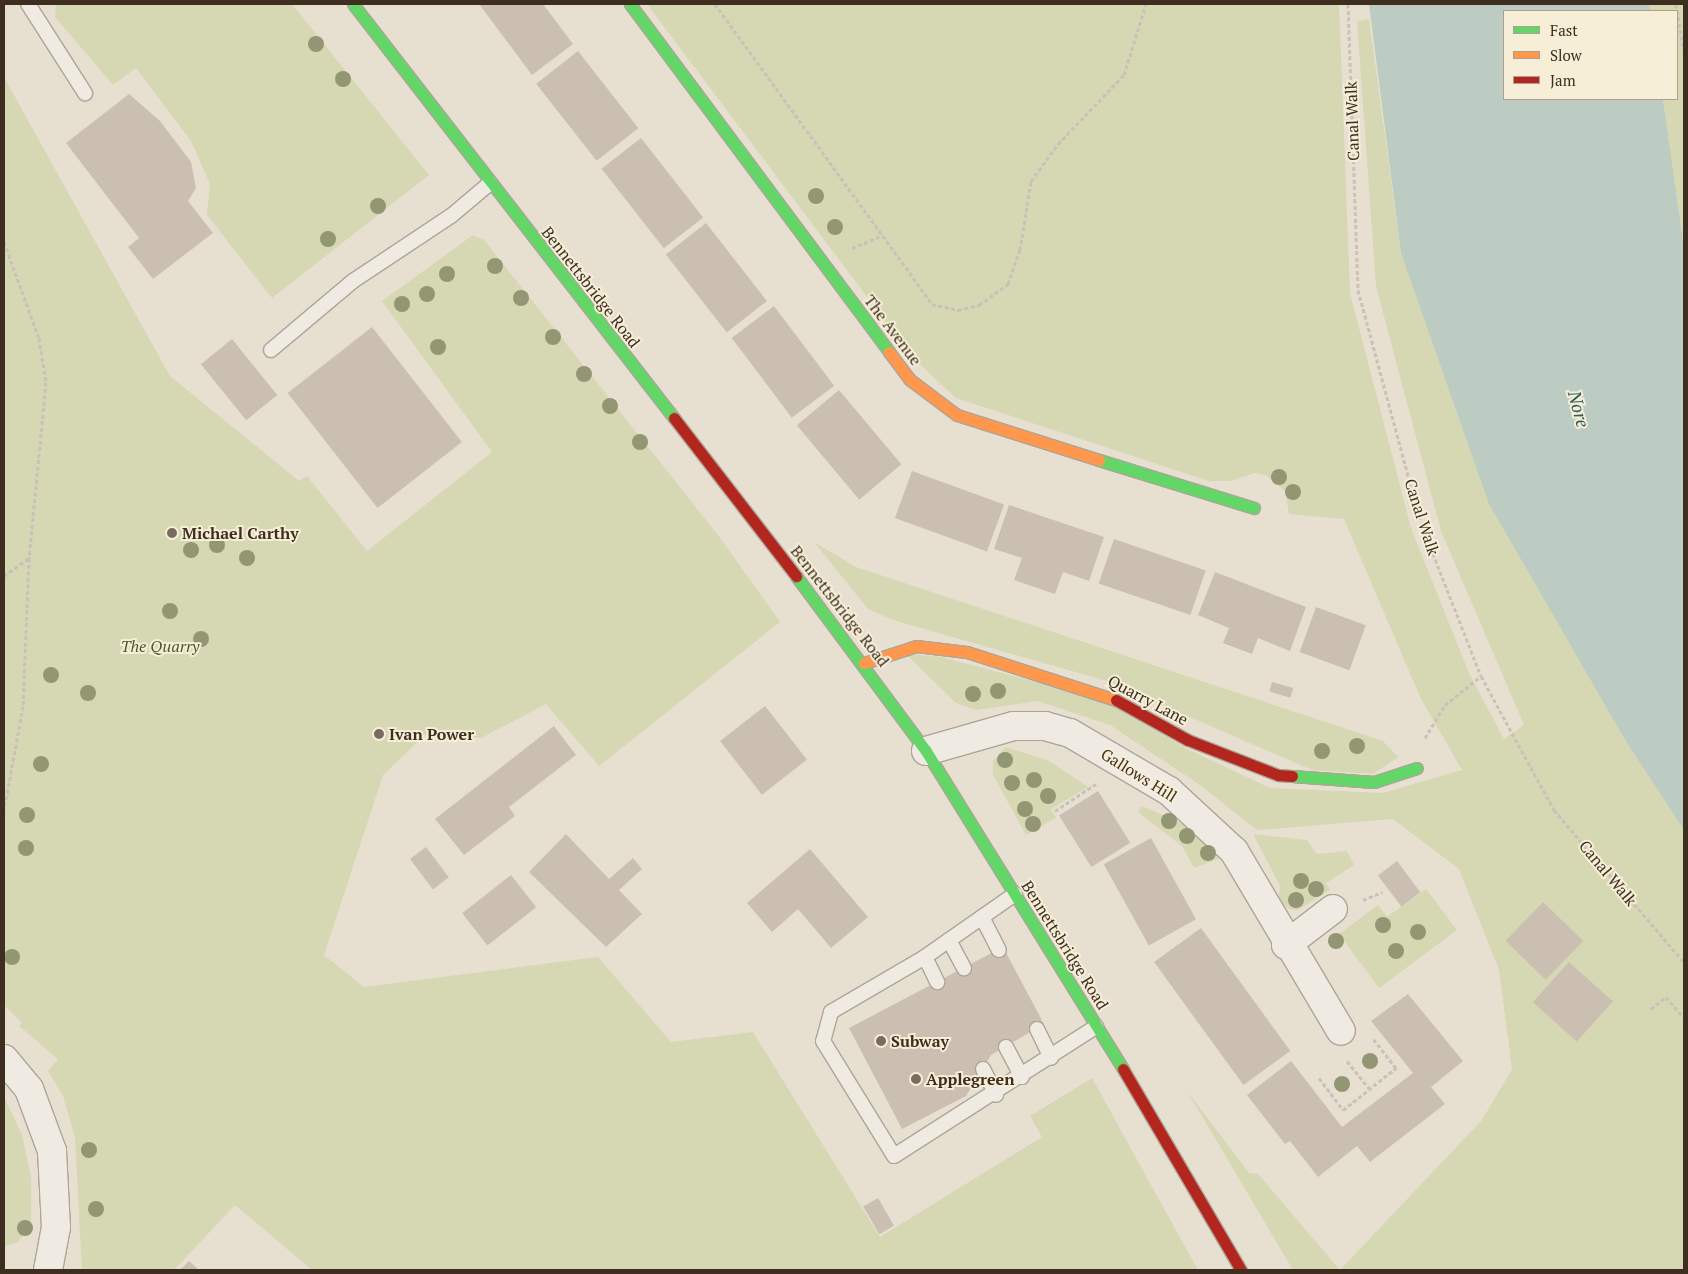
<!DOCTYPE html>
<style>
body{margin:0}
#map{position:relative;width:1688px;height:1274px;overflow:hidden;background:#e7e0d1;font-family:"PT Serif",serif}
div>[style]{position:absolute}
[style*='--x']{left:calc(var(--x)*1px);top:calc(var(--y)*1px);width:calc(var(--w)*1px);rotate:calc(var(--a)*1deg)}
.green>*{inset:0;background:#d6d7b3}
.water>*{inset:0;background:#bcccc2}
.building>*{inset:0;background:#cbbfb2;transform-origin:0 0}
.path>*{height:3px;margin-top:-1.5px;transform-origin:0;background:repeating-linear-gradient(90deg,#c8c2b9 0 4px,transparent 0 6.5px)}
.roads{filter:drop-shadow(1px 0 #ada599) drop-shadow(-1px 0 #ada599) drop-shadow(0 1px #ada599) drop-shadow(0 -1px #ada599)}
.lane>*{height:14px;margin:-7px;padding:0 7px;transform-origin:7px;border-radius:7px;background:#efebe3}
.street>*{height:28px;margin:-14px;padding:0 14px;transform-origin:14px;border-radius:14px;background:#efebe3}
.fast>*{height:11px;margin:-5.5px;padding:0 5.5px;transform-origin:5.5px;border-radius:5.5px;background:#63d668}
.slow>*{height:11px;margin:-5.5px;padding:0 5.5px;transform-origin:5.5px;border-radius:5.5px;background:#ff974d}
.jam>*{height:11px;margin:-5.5px;padding:0 5.5px;transform-origin:5.5px;border-radius:5.5px;background:#b3261e}
.trees>*{width:16px;height:16px;margin:-8px;border-radius:50%;background:#929673}
.dots>*{width:14px;height:14px;translate:-50% -50%;box-sizing:border-box;border:2px solid #f7eed8;border-radius:50%}
span{translate:-50% -50%;white-space:nowrap;text-align:center;line-height:1.15;-webkit-text-stroke:4px #f7eed8;paint-order:stroke}
.street-label{font-size:16px;color:#3d2e20}
.poi-label{font-size:16px;color:#3d2e20;font-weight:700}
.left{translate:0 -50%;text-align:left}
.park-label{font-size:16px;color:#4d5a26;font-style:italic}
.water-label{font-size:18px;color:#2f5d5a;font-style:italic}
.frame{position:absolute;inset:0;border:5px solid #3d2e20;pointer-events:none}
.legend{position:absolute;left:1503px;top:10px;width:175px;height:90px;box-sizing:border-box;background:#f7eed8;border:1px solid #ada18e;margin:0;padding:6px 9px;list-style:none;font-size:15px;color:#3d2e20}
.legend li{display:flex;align-items:center;gap:10px;height:25px}
.legend b{width:25px;border:1px solid #ada18e}
</style>
<div id="map">
<div class="green">
<div style="clip-path:polygon(56px 4px,292px 4px,429px 175px,272px 298px,207px 215px,210px 184px,191px 141px,136px 68px,113px 85px,55px 17px)"></div>
<div style="clip-path:polygon(647px 4px,1339px 4px,1350px 293px,1411px 528px,1469px 673px,1504px 739px,1524px 725px,1441px 531px,1376px 286px,1357px 21px,1369px 19px,1401px 253px,1627px 743px,1684px 830px,1684px 1270px,1293px 1270px,1187px 1091px,1249px 1173px,1258px 1174px,1340px 1270px,1482px 1120px,1512px 1069px,1499px 970px,1459px 869px,1393px 819px,1257px 830px,1200px 785px,1110px 725px,1038px 701px,976px 710px,956px 703px,906px 654px,941px 657px,1105px 700px,1185px 748px,1270px 788px,1383px 793px,1462px 770px,1420px 697px,1344px 519px,1289px 514px,1285px 491px,1266px 475px,1254px 473px,1231px 481px,1209px 481px,956px 398px,913px 358px)"></div>
<div style="clip-path:polygon(1649px 4px,1684px 4px,1684px 248px,1663px 99px,1677px 99px,1677px 11px,1651px 11px)"></div>
<div style="clip-path:polygon(4px 77px,170px 376px,299px 481px,307px 476px,367px 551px,492px 452px,382px 301px,473px 235px,484px 240px,721px 539px,780px 622px,599px 766px,546px 704px,481px 738px,427px 733px,383px 775px,324px 955px,364px 987px,598px 957px,671px 1042px,753px 1032px,880px 1237px,1042px 1137px,1030px 1116px,1092px 1078px,1198px 1270px,312px 1270px,235px 1205px,174px 1270px,82px 1270px,75px 1138px,63px 1096px,48px 1071px,58px 1059px,19px 1026px,22px 1023px,4px 1005px)"></div>
<div style="clip-path:polygon(814px 542px,856px 567px,1383px 741px,1398px 757px,1373px 774px,1312px 770px,1107px 681px,893px 620px,868px 609px)"></div>
<div style="clip-path:polygon(1006px 747px,1049px 761px,1088px 787px,1051px 809px,1056px 818px,1026px 835px,993px 775px,993px 761px)"></div>
<div style="clip-path:polygon(1142px 806px,1198px 831px,1218px 859px,1194px 868px,1182px 846px,1138px 812px)"></div>
<div style="clip-path:polygon(1253px 834px,1307px 840px,1317px 854px,1347px 851px,1354px 865px,1326px 883px,1330px 890px,1298px 910px,1290px 909px,1278px 903px,1280px 886px)"></div>
<div style="clip-path:polygon(1426px 889px,1457px 930px,1379px 988px,1339px 934px,1378px 905px,1387px 917px)"></div>
<div style="clip-path:polygon(4px 1097px,22px 1135px,31px 1177px,31px 1224px,18px 1242px,4px 1247px)"></div>
</div>
<div class="water">
<div style="clip-path:polygon(1369px 4px,1649px 4px,1651px 11px,1504px 11px,1504px 99px,1663px 99px,1684px 248px,1684px 830px,1627px 743px,1489px 504px,1401px 253px)"></div>
</div>
<div class="building">
<div style="clip-path:polygon(479px 4px,543px 4px,573px 44px,532px 75px)"></div>
<div style="left:578px;top:51px;width:98px;height:53px;rotate:52deg"></div>
<div style="clip-path:polygon(129px 94px,160px 121px,191px 162px,196px 188px,188px 201px,213px 233px,153px 279px,128px 247px,139px 238px,66px 143px)"></div>
<div style="left:641px;top:138px;width:101px;height:50px;rotate:52deg"></div>
<div style="left:706px;top:223px;width:99px;height:51px;rotate:52deg"></div>
<div style="left:774px;top:306px;width:100px;height:53px;rotate:53deg"></div>
<div style="left:372px;top:327px;width:146px;height:107px;rotate:52deg"></div>
<div style="left:232px;top:339px;width:72px;height:40px;rotate:51deg"></div>
<div style="left:839px;top:390px;width:97px;height:55px;rotate:50deg"></div>
<div style="left:912px;top:471px;width:98px;height:50px;rotate:20deg"></div>
<div style="clip-path:polygon(1009px 505px,1104px 537px,1089px 581px,1063px 572px,1055px 594px,1014px 580px,1022px 558px,994px 549px)"></div>
<div style="left:1114px;top:539px;width:97px;height:47px;rotate:19deg"></div>
<div style="clip-path:polygon(1215px 572px,1306px 607px,1290px 651px,1258px 638px,1252px 654px,1223px 643px,1229px 628px,1198px 615px)"></div>
<div style="left:1316px;top:607px;width:53px;height:48px;rotate:20deg"></div>
<div style="left:1272px;top:682px;width:22px;height:10px;rotate:16deg"></div>
<div style="left:765px;top:706px;width:68px;height:57px;rotate:52deg"></div>
<div style="clip-path:polygon(554px 726px,576px 755px,509px 807px,515px 816px,464px 855px,435px 819px)"></div>
<div style="left:1098px;top:791px;width:61px;height:46px;rotate:58deg"></div>
<div style="clip-path:polygon(566px 834px,609px 879px,633px 858px,642px 869px,619px 890px,642px 914px,606px 947px,529px 872px)"></div>
<div style="left:1151px;top:838px;width:93px;height:54px;rotate:61deg"></div>
<div style="left:426px;top:847px;width:38px;height:20px;rotate:53deg"></div>
<div style="clip-path:polygon(810px 849px,868px 917px,831px 948px,798px 909px,772px 932px,747px 903px)"></div>
<div style="left:1397px;top:861px;width:39px;height:24px;rotate:53deg"></div>
<div style="left:511px;top:875px;width:41px;height:62px;rotate:52deg"></div>
<div style="left:1543px;top:902px;width:56px;height:54px;rotate:44deg"></div>
<div style="left:1201px;top:928px;width:152px;height:58px;rotate:54deg"></div>
<div style="clip-path:polygon(1003px 947px,1044px 1024px,991px 1055px,966px 1096px,902px 1129px,849px 1028px)"></div>
<div style="left:1569px;top:962px;width:59px;height:54px;rotate:42deg"></div>
<div style="clip-path:polygon(1408px 994px,1463px 1061px,1431px 1087px,1445px 1104px,1370px 1162px,1357px 1146px,1318px 1177px,1290px 1141px,1285px 1144px,1247px 1095px,1291px 1061px,1342px 1127px,1413px 1073px,1371px 1021px)"></div>
<div style="left:878px;top:1198px;width:32px;height:17px;rotate:60deg"></div>
<div style="clip-path:polygon(189px 1261px,199px 1270px,180px 1270px)"></div>
</div>
<div class="path">
<div style="--x:715;--y:4;--w:370;--a:54.1"></div>
<div style="--x:932;--y:304;--w:27;--a:13"></div>
<div style="--x:958;--y:310;--w:22;--a:-13"></div>
<div style="--x:979;--y:305;--w:36;--a:-36"></div>
<div style="--x:1008;--y:284;--w:36;--a:-71"></div>
<div style="--x:1020;--y:250;--w:70;--a:-80.9"></div>
<div style="--x:1031;--y:181;--w:46;--a:-53.9"></div>
<div style="--x:1058;--y:144;--w:95;--a:-46.3"></div>
<div style="--x:1124;--y:75;--w:74;--a:-72.8"></div>
<div style="--x:1348;--y:4;--w:286;--a:88"></div>
<div style="--x:1358;--y:290;--w:241;--a:74.9"></div>
<div style="--x:1421;--y:523;--w:164;--a:68.6"></div>
<div style="--x:1481;--y:676;--w:153;--a:61.4"></div>
<div style="--x:1554;--y:810;--w:200;--a:49.5"></div>
<div style="--x:1676;--y:4;--w:49;--a:80.5"></div>
<div style="--x:4;--y:242;--w:102;--a:70"></div>
<div style="--x:39;--y:338;--w:45;--a:81"></div>
<div style="--x:46;--y:382;--w:177;--a:95.5"></div>
<div style="--x:29;--y:558;--w:148;--a:92.3"></div>
<div style="--x:23;--y:706;--w:107;--a:100.3"></div>
<div style="--x:852;--y:248;--w:33;--a:-23"></div>
<div style="--x:4;--y:576;--w:31;--a:-36"></div>
<div style="--x:1425;--y:738;--w:39;--a:-59"></div>
<div style="--x:1445;--y:705;--w:46;--a:-38.9"></div>
<div style="--x:1055;--y:811;--w:49;--a:-33.4"></div>
<div style="--x:1363;--y:900;--w:21;--a:-23"></div>
<div style="--x:1651;--y:1009;--w:19;--a:-39"></div>
<div style="--x:1666;--y:997;--w:28;--a:49"></div>
<div style="--x:1347;--y:1061;--w:36;--a:51"></div>
<div style="--x:1319;--y:1078;--w:40;--a:53"></div>
<div style="--x:1343;--y:1110;--w:68;--a:-38.4"></div>
<div style="--x:1396;--y:1068;--w:39;--a:-128"></div>
</div>
<div class="roads">
<div class="lane">
<div style="--x:28;--y:4;--w:106;--a:57.4"></div>
<div style="--x:271;--y:350;--w:107;--a:-40.1"></div>
<div style="--x:353;--y:281;--w:118;--a:-33.6"></div>
<div style="--x:451;--y:216;--w:51;--a:-40.2"></div>
<div style="--x:1015;--y:894;--w:110;--a:145"></div>
<div style="--x:925;--y:957;--w:109;--a:149.7"></div>
<div style="--x:831;--y:1012;--w:30;--a:105"></div>
<div style="--x:823;--y:1041;--w:135;--a:58.3"></div>
<div style="--x:894;--y:1156;--w:240;--a:-32.6"></div>
<div style="--x:982;--y:917;--w:37;--a:63"></div>
<div style="--x:949;--y:940;--w:32;--a:62"></div>
<div style="--x:925;--y:957;--w:28;--a:64"></div>
<div style="--x:1037;--y:1029;--w:32;--a:64"></div>
<div style="--x:1006;--y:1047;--w:34;--a:62"></div>
<div style="--x:983;--y:1069;--w:29;--a:63"></div>
</div>
<div class="street">
<div style="--x:926;--y:751;--w:91;--a:-15.9"></div>
<div style="--x:1014;--y:726;--w:31;--a:0"></div>
<div style="--x:1045;--y:726;--w:26;--a:16"></div>
<div style="--x:1070;--y:733;--w:115;--a:30.4"></div>
<div style="--x:1169;--y:791;--w:88;--a:42.7"></div>
<div style="--x:1234;--y:851;--w:209;--a:59.3"></div>
<div style="--x:1286;--y:945;--w:59;--a:-37.5"></div>
<div style="--x:4;--y:1059;--w:39;--a:50"></div>
<div style="--x:29;--y:1089;--w:66;--a:69.6"></div>
<div style="--x:52;--y:1151;--w:76;--a:87"></div>
<div style="--x:56;--y:1227;--w:44;--a:100.5"></div>
</div>
<div class="fast">
<div style="--x:353;--y:4;--w:524;--a:52.21"></div>
<div style="--x:630;--y:4;--w:434;--a:53.3"></div>
<div style="--x:1099;--y:460;--w:162;--a:17.2"></div>
<div style="--x:796;--y:576;--w:218;--a:53.4"></div>
<div style="--x:926;--y:751;--w:374;--a:58.2"></div>
<div style="--x:1292;--y:776;--w:82;--a:4.2"></div>
<div style="--x:1374;--y:782;--w:45;--a:-18"></div>
</div>
<div class="slow">
<div style="--x:889;--y:352;--w:34;--a:53"></div>
<div style="--x:909;--y:379;--w:60;--a:36.9"></div>
<div style="--x:957;--y:415;--w:149;--a:17.6"></div>
<div style="--x:864;--y:663;--w:55;--a:-18.1"></div>
<div style="--x:916;--y:646;--w:51;--a:6.7"></div>
<div style="--x:967;--y:652;--w:157;--a:17.9"></div>
</div>
<div class="jam">
<div style="--x:674;--y:418;--w:200;--a:52.3"></div>
<div style="--x:1116;--y:700;--w:82;--a:29.1"></div>
<div style="--x:1188;--y:740;--w:97;--a:21.3"></div>
<div style="--x:1278;--y:775;--w:14;--a:4"></div>
<div style="--x:1123;--y:1069;--w:233;--a:59.6"></div>
</div>
</div>
<div class="trees">
<div style="left:316px;top:44px"></div>
<div style="left:343px;top:79px"></div>
<div style="left:816px;top:196px"></div>
<div style="left:378px;top:206px"></div>
<div style="left:835px;top:227px"></div>
<div style="left:328px;top:239px"></div>
<div style="left:495px;top:266px"></div>
<div style="left:447px;top:274px"></div>
<div style="left:427px;top:294px"></div>
<div style="left:521px;top:298px"></div>
<div style="left:402px;top:304px"></div>
<div style="left:553px;top:337px"></div>
<div style="left:438px;top:347px"></div>
<div style="left:584px;top:374px"></div>
<div style="left:610px;top:406px"></div>
<div style="left:640px;top:442px"></div>
<div style="left:1279px;top:477px"></div>
<div style="left:1293px;top:492px"></div>
<div style="left:217px;top:545px"></div>
<div style="left:191px;top:550px"></div>
<div style="left:247px;top:558px"></div>
<div style="left:170px;top:611px"></div>
<div style="left:201px;top:639px"></div>
<div style="left:51px;top:675px"></div>
<div style="left:998px;top:691px"></div>
<div style="left:88px;top:693px"></div>
<div style="left:973px;top:694px"></div>
<div style="left:1357px;top:746px"></div>
<div style="left:1322px;top:751px"></div>
<div style="left:1005px;top:760px"></div>
<div style="left:41px;top:764px"></div>
<div style="left:1034px;top:780px"></div>
<div style="left:1012px;top:783px"></div>
<div style="left:1048px;top:796px"></div>
<div style="left:1025px;top:809px"></div>
<div style="left:27px;top:815px"></div>
<div style="left:1169px;top:821px"></div>
<div style="left:1033px;top:824px"></div>
<div style="left:1187px;top:836px"></div>
<div style="left:26px;top:848px"></div>
<div style="left:1208px;top:853px"></div>
<div style="left:1301px;top:881px"></div>
<div style="left:1316px;top:889px"></div>
<div style="left:1296px;top:900px"></div>
<div style="left:1383px;top:925px"></div>
<div style="left:1418px;top:932px"></div>
<div style="left:1336px;top:941px"></div>
<div style="left:1396px;top:951px"></div>
<div style="left:12px;top:957px"></div>
<div style="left:1370px;top:1061px"></div>
<div style="left:1342px;top:1084px"></div>
<div style="left:89px;top:1150px"></div>
<div style="left:96px;top:1209px"></div>
<div style="left:25px;top:1228px"></div>
</div>
<div class="dots">
<div style="left:172px;top:533px;background:#786c5e"></div>
<div style="left:379px;top:734px;background:#786c5e"></div>
<div style="left:881px;top:1041px;background:#786c5e"></div>
<div style="left:916px;top:1079px;background:#786c5e"></div>
</div>
<div class="street-label">
<span style="left:1352px;top:121px;rotate:-92deg">Canal Walk</span>
<span style="left:591px;top:287px;rotate:52deg">Bennettsbridge Road</span>
<span style="left:893px;top:330px;rotate:53deg">The Avenue</span>
<span style="left:1422px;top:517px;rotate:72deg">Canal Walk</span>
<span style="left:840px;top:606px;rotate:52deg">Bennettsbridge Road</span>
<span style="left:1148px;top:700px;rotate:28deg">Quarry Lane</span>
<span style="left:1139px;top:775px;rotate:32deg">Gallows Hill</span>
<span style="left:1608px;top:873px;rotate:50deg">Canal Walk</span>
<span style="left:1065px;top:945px;rotate:58deg">Bennettsbridge Road</span>
</div>
<div class="poi-label">
<span class="left" style="left:182px;top:533px">Michael Carthy</span>
<span class="left" style="left:389px;top:734px">Ivan Power</span>
<span class="left" style="left:891px;top:1041px">Subway</span>
<span class="left" style="left:926px;top:1079px">Applegreen</span>
</div>
<div class="park-label">
<span style="left:160px;top:646px">The Quarry</span>
</div>
<div class="water-label">
<span style="left:1579px;top:409px;rotate:75deg">Nore</span>
</div>
<div class="frame"></div>
<ul class="legend">
<li><b style="height:6px;background:#63d668"></b>Fast</li>
<li><b style="height:6px;background:#ff974d"></b>Slow</li>
<li><b style="height:6px;background:#b3261e"></b>Jam</li>
</ul>
</div>
